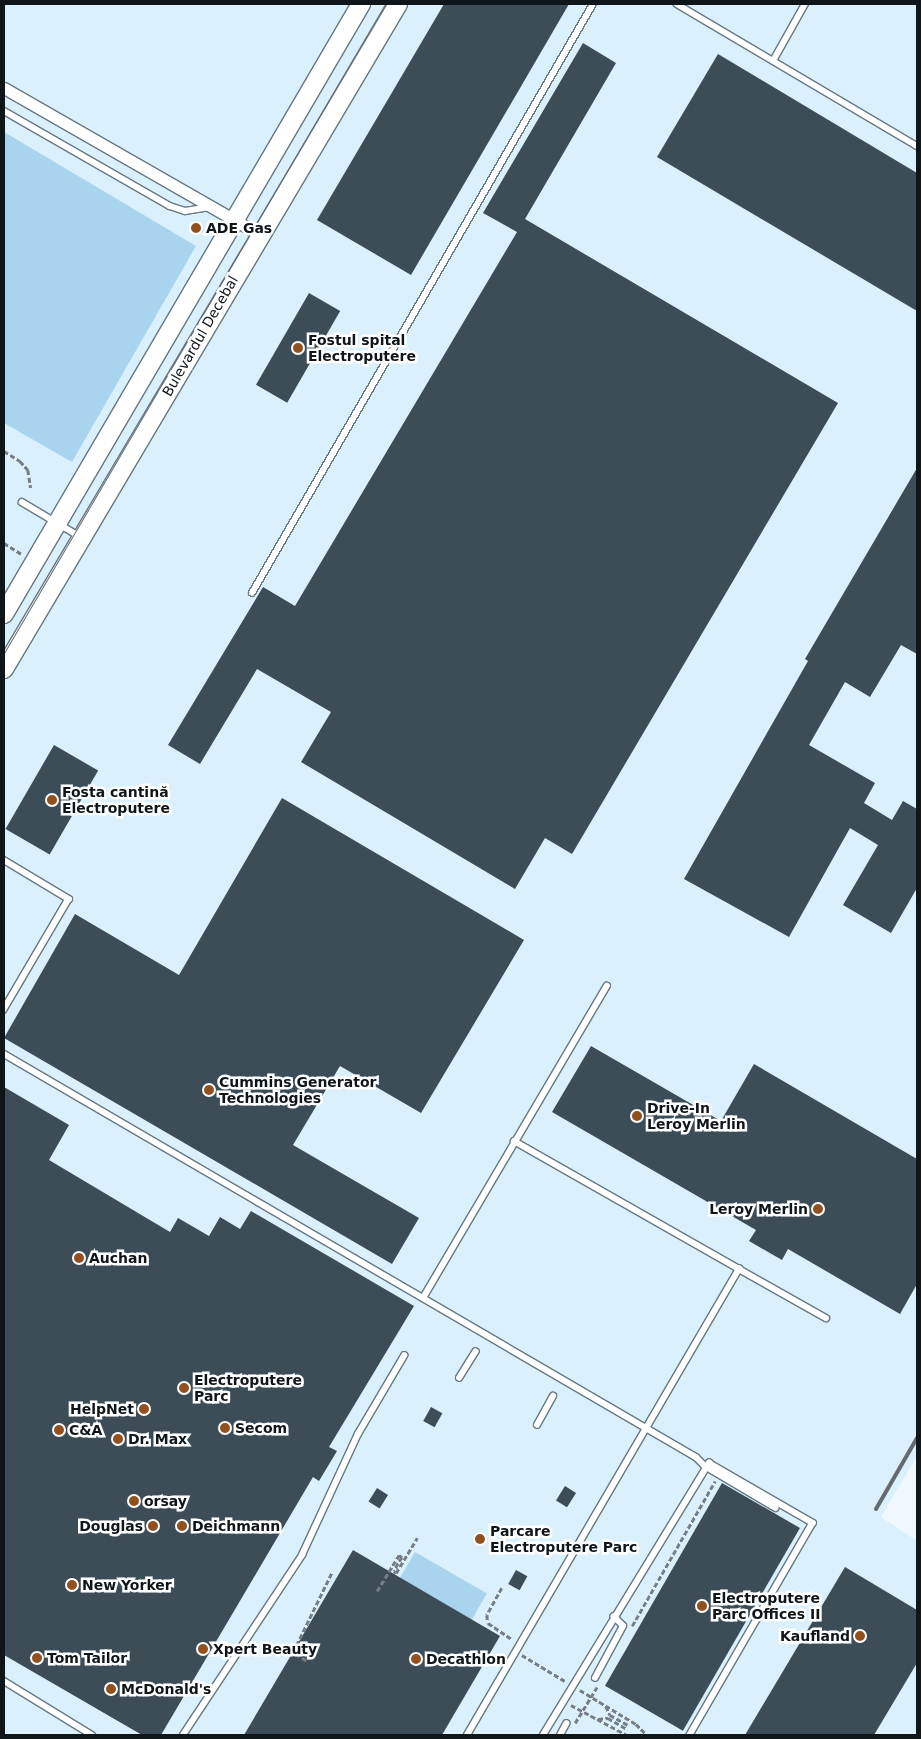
<!DOCTYPE html>
<meta charset="utf-8">
<style>
body{margin:0}
#map{position:relative;width:921px;height:1739px;overflow:hidden;background:#f0f8fd;font-family:"DejaVu Sans",sans-serif}
div>[style]{position:absolute}
[style*='--x']{left:calc(var(--x)*1px);top:calc(var(--y)*1px);width:calc(var(--w)*1px);rotate:calc(var(--a)*1deg)}
.built>*{inset:0;background:#daf0fd}
.green>*{inset:0;background:#a8d4ed;transform-origin:0 0}
.building>*{inset:0;background:#3d4d57;transform-origin:0 0}
.path>*{height:2.5px;margin-top:-1.25px;transform-origin:0;background:repeating-linear-gradient(90deg,#777e83 0 5px,transparent 0 7.5px)}
.roads{filter:drop-shadow(1px 0 #667882) drop-shadow(-1px 0 #667882) drop-shadow(0 1px #667882) drop-shadow(0 -1px #667882)}
.lane>*{height:5.5px;margin:-2.75px;padding:0 2.75px;transform-origin:2.75px;border-radius:2.75px;background:#fff}
.street>*{height:11px;margin:-5.5px;padding:0 5.5px;transform-origin:5.5px;border-radius:5.5px;background:#fff}
.primary>*{height:18px;margin:-9px;padding:0 9px;transform-origin:9px;border-radius:9px;background:#fff}
.tram>*{height:1px;margin:-0.5px;padding:0 0.5px;transform-origin:0.5px;border-radius:0.5px;background:#646b70}
.rail>*{height:4px;margin:-2px;padding:0 2px;transform-origin:2px;border-radius:2px;background:#646b70}
.dots>*{width:14px;height:14px;translate:-50% -50%;box-sizing:border-box;border:2px solid #fff;border-radius:50%}
span{translate:-50% -50%;white-space:nowrap;text-align:center;line-height:1.15;-webkit-text-stroke:5px #fff;paint-order:stroke}
.poi-label{font-size:14px;color:#0f161a;font-weight:700}
.left{translate:0 -50%;text-align:left}
.right{translate:-100% -50%;text-align:right}
.street-label{font-size:14px;color:#0f161a}
.frame{position:absolute;inset:0;border:5px solid #0f161a;pointer-events:none}
</style>
<div id="map">
<div class="built">
<div style="clip-path:polygon(4px 4px,917px 4px,917px 1456px,881px 1517px,917px 1541px,917px 1735px,9px 1735px,4px 1732px)"></div>
</div>
<div class="green">
<div style="clip-path:polygon(4px 132px,196px 246px,72px 462px,4px 423px)"></div>
<div style="left:415px;top:1552px;width:83px;height:30px;rotate:30deg"></div>
</div>
<div class="building">
<div style="clip-path:polygon(444px 4px,569px 4px,411px 275px,317px 220px)"></div>
<div style="clip-path:polygon(583px 43px,616px 63px,525px 219px,838px 403px,572px 854px,545px 838px,515px 889px,301px 762px,331px 712px,257px 669px,200px 764px,168px 745px,263px 587px,295px 606px,517px 232px,483px 213px)"></div>
<div style="clip-path:polygon(718px 54px,917px 173px,917px 311px,657px 157px)"></div>
<div style="left:309px;top:293px;width:36px;height:106px;rotate:30deg"></div>
<div style="clip-path:polygon(917px 468px,917px 654px,901px 645px,870px 697px,845px 682px,809px 745px,875px 783px,864px 803px,892px 820px,903px 801px,917px 809px,917px 888px,891px 933px,843px 905px,878px 845px,850px 828px,789px 937px,684px 879px,808px 661px,805px 659px)"></div>
<div style="left:54px;top:745px;width:51px;height:97px;rotate:30deg"></div>
<div style="clip-path:polygon(282px 798px,524px 940px,421px 1113px,340px 1066px,293px 1145px,419px 1218px,392px 1264px,4px 1038px,75px 914px,179px 975px)"></div>
<div style="clip-path:polygon(591px 1046px,721px 1121px,754px 1064px,917px 1159px,917px 1284px,900px 1314px,788px 1249px,782px 1260px,749px 1241px,756px 1230px,552px 1112px)"></div>
<div style="clip-path:polygon(4px 1087px,69px 1125px,49px 1160px,170px 1232px,178px 1218px,209px 1236px,220px 1217px,240px 1229px,251px 1211px,414px 1306px,329px 1447px,337px 1451px,319px 1481px,313px 1477px,161px 1735px,142px 1735px,4px 1655px)"></div>
<div style="left:431px;top:1407px;width:13px;height:16px;rotate:29deg"></div>
<div style="left:722px;top:1483px;width:90px;height:234px;rotate:30deg"></div>
<div style="left:565px;top:1486px;width:13px;height:17px;rotate:32deg"></div>
<div style="left:377px;top:1488px;width:13px;height:16px;rotate:32deg"></div>
<div style="clip-path:polygon(353px 1550px,500px 1636px,442px 1735px,244px 1735px)"></div>
<div style="clip-path:polygon(845px 1567px,917px 1610px,917px 1663px,874px 1735px,745px 1735px)"></div>
<div style="left:516px;top:1570px;width:13px;height:16px;rotate:29deg"></div>
</div>
<div class="path">
<div style="--x:4;--y:451;--w:19;--a:32"></div>
<div style="--x:20;--y:461;--w:12;--a:48"></div>
<div style="--x:28;--y:470;--w:18;--a:81"></div>
<div style="--x:4;--y:543;--w:22;--a:32"></div>
<div style="--x:394;--y:1571;--w:3;--a:45"></div>
<div style="--x:396;--y:1573;--w:41;--a:-59"></div>
<div style="--x:502;--y:1588;--w:31;--a:119"></div>
<div style="--x:487;--y:1615;--w:8;--a:83"></div>
<div style="--x:488;--y:1623;--w:29;--a:34"></div>
<div style="--x:377;--y:1591;--w:42;--a:-58.6"></div>
<div style="--x:399;--y:1555;--w:4;--a:34"></div>
<div style="--x:402;--y:1557;--w:16;--a:120"></div>
<div style="--x:632;--y:1626;--w:167;--a:-60.2"></div>
<div style="--x:522;--y:1655;--w:50;--a:31.2"></div>
<div style="--x:306;--y:1661;--w:16;--a:-145"></div>
<div style="--x:293;--y:1652;--w:89;--a:-64"></div>
<div style="--x:580;--y:1690;--w:66;--a:31.3"></div>
<div style="--x:636;--y:1724;--w:16;--a:45"></div>
<div style="--x:571;--y:1705;--w:64;--a:28.2"></div>
<div style="--x:606;--y:1706;--w:10;--a:66"></div>
<div style="--x:610;--y:1715;--w:21;--a:29"></div>
<div style="--x:598;--y:1719;--w:10;--a:-6"></div>
<div style="--x:608;--y:1718;--w:22;--a:30"></div>
<div style="--x:575;--y:1723;--w:42;--a:-58.6"></div>
</div>
<div class="roads">
<div class="lane">
<div style="--x:677;--y:4;--w:279;--a:30.6"></div>
<div style="--x:773;--y:61;--w:65;--a:-60.7"></div>
<div style="--x:4;--y:111;--w:191;--a:29.8"></div>
<div style="--x:170;--y:206;--w:16;--a:18"></div>
<div style="--x:185;--y:211;--w:25;--a:-9"></div>
<div style="--x:22;--y:502;--w:66;--a:30.8"></div>
<div style="--x:252;--y:593;--w:681;--a:-59.93"></div>
<div style="--x:4;--y:860;--w:76;--a:31"></div>
<div style="--x:69;--y:899;--w:129;--a:120.4"></div>
<div style="--x:4;--y:1054;--w:801;--a:30.22"></div>
<div style="--x:696;--y:1457;--w:13;--a:45"></div>
<div style="--x:705;--y:1466;--w:82;--a:30.6"></div>
<div style="--x:514;--y:1141;--w:259;--a:29.6"></div>
<div style="--x:423;--y:1298;--w:362;--a:-59.5"></div>
<div style="--x:459;--y:1378;--w:31;--a:-58"></div>
<div style="--x:537;--y:1425;--w:33;--a:-61"></div>
<div style="--x:595;--y:1678;--w:59;--a:-61.7"></div>
<div style="--x:623;--y:1626;--w:13;--a:-135"></div>
<div style="--x:4;--y:1681;--w:103;--a:31.5"></div>
<div style="--x:183;--y:1735;--w:216;--a:-56.5"></div>
<div style="--x:302;--y:1555;--w:133;--a:-65.2"></div>
<div style="--x:358;--y:1434;--w:91;--a:-59.5"></div>
<div style="--x:467;--y:1735;--w:540;--a:-59.73"></div>
<div style="--x:739;--y:1269;--w:100;--a:29.4"></div>
<div style="--x:543;--y:1735;--w:319;--a:-58.6"></div>
<div style="--x:709;--y:1463;--w:120;--a:30"></div>
<div style="--x:813;--y:1523;--w:245;--a:120.1"></div>
<div style="--x:560;--y:1735;--w:13;--a:-61"></div>
</div>
<div class="street">
<div style="--x:4;--y:88;--w:294;--a:29.8"></div>
</div>
<div class="primary">
<div style="--x:4;--y:614;--w:707;--a:-59.66"></div>
<div style="--x:4;--y:669;--w:773;--a:-59.35"></div>
</div>
</div>
<div class="tram">
<div style="--x:4;--y:653;--w:753;--a:-59.58"></div>
</div>
<div class="rail">
<div style="--x:876;--y:1509;--w:82;--a:-60"></div>
</div>
<div class="dots">
<div style="left:196px;top:228px;background:#93501f"></div>
<div style="left:298px;top:348px;background:#93501f"></div>
<div style="left:52px;top:800px;background:#93501f"></div>
<div style="left:209px;top:1090px;background:#93501f"></div>
<div style="left:637px;top:1116px;background:#93501f"></div>
<div style="left:818px;top:1209px;background:#93501f"></div>
<div style="left:79px;top:1258px;background:#93501f"></div>
<div style="left:184px;top:1388px;background:#93501f"></div>
<div style="left:144px;top:1409px;background:#93501f"></div>
<div style="left:225px;top:1428px;background:#93501f"></div>
<div style="left:59px;top:1430px;background:#93501f"></div>
<div style="left:118px;top:1439px;background:#93501f"></div>
<div style="left:134px;top:1501px;background:#93501f"></div>
<div style="left:153px;top:1526px;background:#93501f"></div>
<div style="left:182px;top:1526px;background:#93501f"></div>
<div style="left:480px;top:1539px;background:#93501f"></div>
<div style="left:72px;top:1585px;background:#93501f"></div>
<div style="left:702px;top:1606px;background:#93501f"></div>
<div style="left:860px;top:1636px;background:#93501f"></div>
<div style="left:203px;top:1649px;background:#93501f"></div>
<div style="left:37px;top:1658px;background:#93501f"></div>
<div style="left:416px;top:1659px;background:#93501f"></div>
<div style="left:111px;top:1689px;background:#93501f"></div>
</div>
<div class="poi-label">
<span class="left" style="left:206px;top:228px">ADE Gas</span>
<span class="left" style="left:308px;top:348px">Fostul spital<br>Electroputere</span>
<span class="left" style="left:62px;top:800px">Fosta cantină<br>Electroputere</span>
<span class="left" style="left:219px;top:1090px">Cummins Generator<br>Technologies</span>
<span class="left" style="left:647px;top:1116px">Drive-In<br>Leroy Merlin</span>
<span class="right" style="left:808px;top:1209px">Leroy Merlin</span>
<span class="left" style="left:89px;top:1258px">Auchan</span>
<span class="left" style="left:194px;top:1388px">Electroputere<br>Parc</span>
<span class="right" style="left:134px;top:1409px">HelpNet</span>
<span class="left" style="left:235px;top:1428px">Secom</span>
<span class="left" style="left:69px;top:1430px">C&amp;A</span>
<span class="left" style="left:128px;top:1439px">Dr. Max</span>
<span class="left" style="left:144px;top:1501px">orsay</span>
<span class="right" style="left:143px;top:1526px">Douglas</span>
<span class="left" style="left:192px;top:1526px">Deichmann</span>
<span class="left" style="left:490px;top:1539px">Parcare<br>Electroputere Parc</span>
<span class="left" style="left:82px;top:1585px">New Yorker</span>
<span class="left" style="left:712px;top:1606px">Electroputere<br>Parc Offices II</span>
<span class="right" style="left:850px;top:1636px">Kaufland</span>
<span class="left" style="left:213px;top:1649px">Xpert Beauty</span>
<span class="left" style="left:47px;top:1658px">Tom Tailor</span>
<span class="left" style="left:426px;top:1659px">Decathlon</span>
<span class="left" style="left:121px;top:1689px">McDonald's</span>
</div>
<div class="street-label">
<span style="left:200px;top:336px;rotate:-60deg">Bulevardul Decebal</span>
</div>
<div class="frame"></div>
</div>
